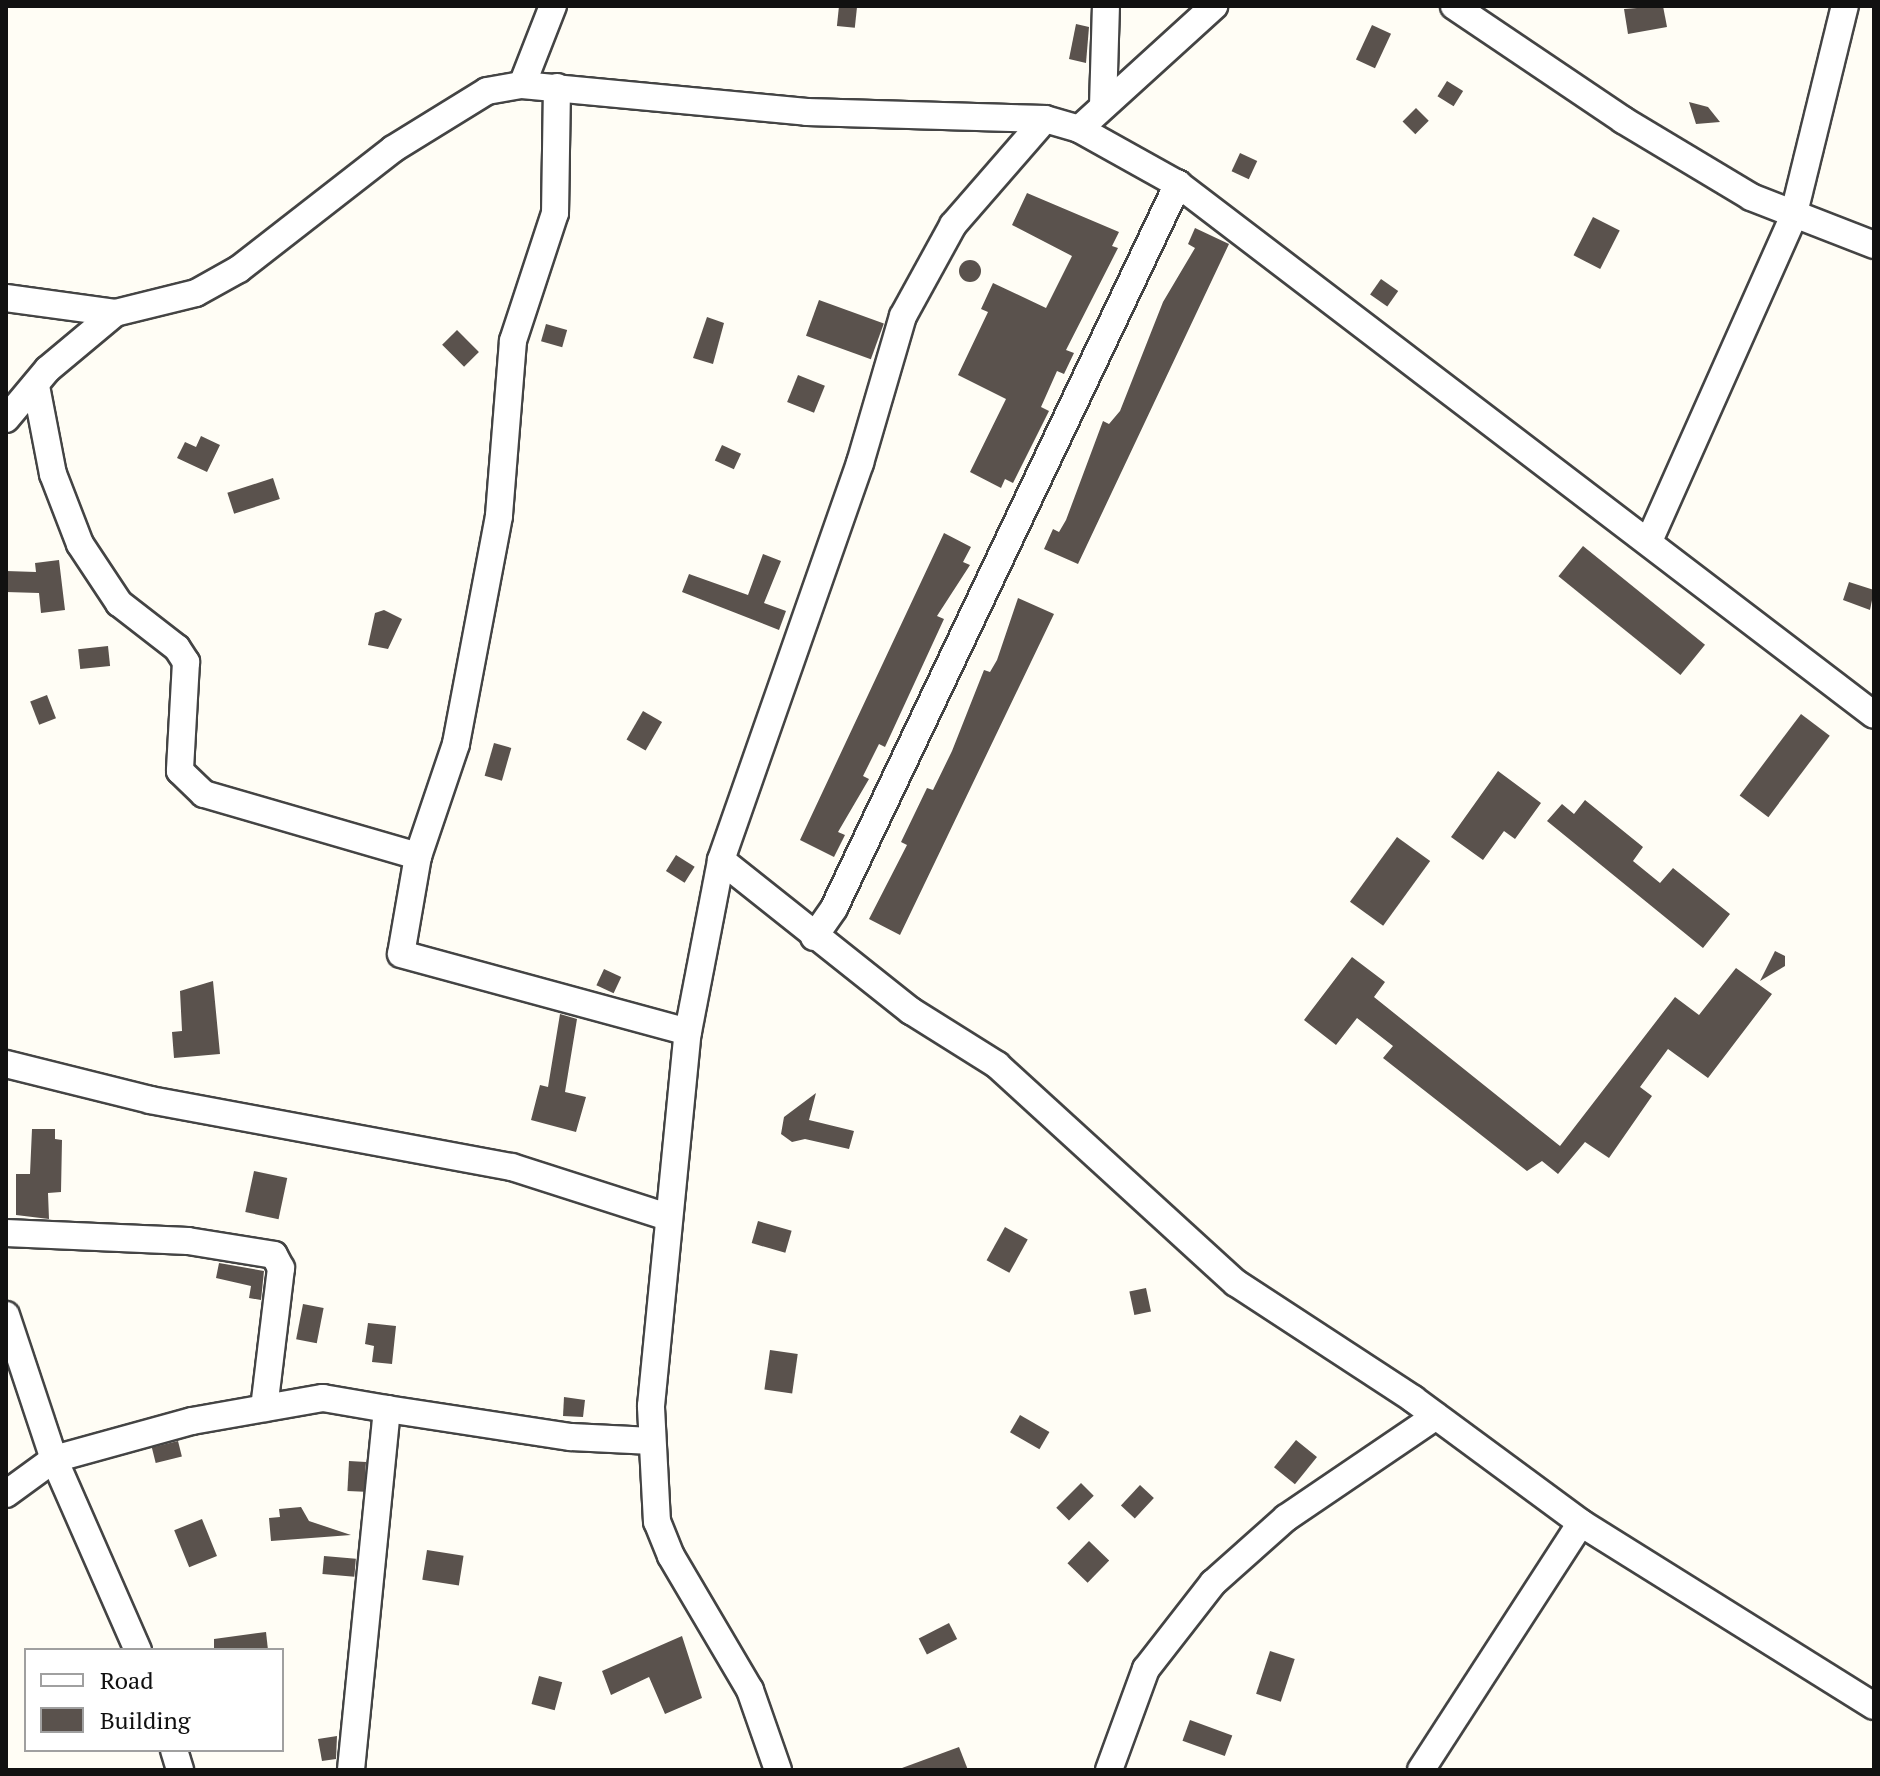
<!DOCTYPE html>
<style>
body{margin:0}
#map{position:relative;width:1880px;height:1776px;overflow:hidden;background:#fffdf5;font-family:"PT Serif",serif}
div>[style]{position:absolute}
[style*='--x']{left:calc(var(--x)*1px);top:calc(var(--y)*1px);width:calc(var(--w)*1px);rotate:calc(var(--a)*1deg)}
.building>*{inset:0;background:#5a524d;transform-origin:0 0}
.round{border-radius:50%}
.roads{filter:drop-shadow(2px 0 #444) drop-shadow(-2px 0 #444) drop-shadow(0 2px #444) drop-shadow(0 -2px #444)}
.minor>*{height:26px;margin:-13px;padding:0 13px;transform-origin:13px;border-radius:13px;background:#fff}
span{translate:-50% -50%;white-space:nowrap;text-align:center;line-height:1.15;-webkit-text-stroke:8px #fff;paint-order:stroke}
.frame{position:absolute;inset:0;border:8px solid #111;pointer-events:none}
.legend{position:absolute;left:24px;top:1648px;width:260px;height:104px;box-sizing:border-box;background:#fff;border:2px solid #a0a0a0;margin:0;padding:10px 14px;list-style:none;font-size:24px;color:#111}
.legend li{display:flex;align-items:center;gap:16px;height:40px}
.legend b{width:40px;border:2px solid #a0a0a0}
</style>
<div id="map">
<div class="building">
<div style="left:839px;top:6px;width:18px;height:20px;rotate:6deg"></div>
<div style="clip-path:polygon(1663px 6px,1667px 27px,1628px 34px,1624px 9px)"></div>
<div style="clip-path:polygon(1076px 24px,1089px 27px,1086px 63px,1069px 59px)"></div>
<div style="left:1372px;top:25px;width:21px;height:38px;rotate:25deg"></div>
<div style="left:1447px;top:81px;width:19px;height:18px;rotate:32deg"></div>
<div style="clip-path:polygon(1689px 102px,1708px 107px,1720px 122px,1696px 124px)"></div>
<div style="left:1416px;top:108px;width:18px;height:19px;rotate:45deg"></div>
<div style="left:1240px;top:153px;width:19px;height:20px;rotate:25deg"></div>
<div style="clip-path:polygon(1027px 193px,1119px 232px,1112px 246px,1118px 248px,1066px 350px,1074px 353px,1064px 374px,1057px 371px,1041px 407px,1049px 411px,1013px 483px,1005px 479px,1001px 488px,970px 472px,1006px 399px,958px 375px,988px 312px,981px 309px,993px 283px,1046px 308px,1072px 256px,1012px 225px)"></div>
<div style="left:1593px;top:217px;width:30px;height:43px;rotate:27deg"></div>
<div style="clip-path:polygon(1195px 228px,1229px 244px,1078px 564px,1044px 549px,1053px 529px,1059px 532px,1066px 520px,1103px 421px,1109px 424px,1120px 411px,1163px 302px,1195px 248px,1188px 244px)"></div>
<div class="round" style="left:959px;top:260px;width:22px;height:22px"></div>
<div style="left:1381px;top:279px;width:21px;height:19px;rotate:35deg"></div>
<div style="left:819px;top:300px;width:69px;height:38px;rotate:20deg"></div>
<div style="clip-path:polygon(707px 317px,724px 323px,713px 364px,693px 358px)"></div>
<div style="left:546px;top:324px;width:22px;height:18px;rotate:16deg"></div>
<div style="left:457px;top:330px;width:31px;height:21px;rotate:45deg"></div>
<div style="left:798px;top:375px;width:29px;height:29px;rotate:22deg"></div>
<div style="clip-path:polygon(201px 436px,220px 445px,207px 472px,177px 458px,185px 442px,196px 447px)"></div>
<div style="left:722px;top:445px;width:21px;height:17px;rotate:25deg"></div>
<div style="left:273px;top:478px;width:22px;height:48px;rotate:72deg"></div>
<div style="clip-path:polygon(944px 533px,971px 547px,963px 562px,970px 565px,937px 616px,944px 619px,885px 747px,879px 744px,863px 776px,869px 779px,838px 832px,845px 835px,834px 857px,800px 840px)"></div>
<div style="left:1583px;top:546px;width:157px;height:39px;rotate:39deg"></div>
<div style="clip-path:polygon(763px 554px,781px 561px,764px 603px,786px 611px,779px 630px,682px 592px,689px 574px,748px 595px)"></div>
<div style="clip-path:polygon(59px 560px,65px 610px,41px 613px,39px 593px,6px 592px,6px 571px,36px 572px,35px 563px)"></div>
<div style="clip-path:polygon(1849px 582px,1874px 590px,1870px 610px,1843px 600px)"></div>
<div style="clip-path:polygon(1018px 598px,1054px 614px,900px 935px,869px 919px,907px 845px,901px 842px,927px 788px,933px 790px,952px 751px,984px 670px,990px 672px,997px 660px)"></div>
<div style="clip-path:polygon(384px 610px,402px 619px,388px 649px,368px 645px,375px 613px)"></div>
<div style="left:108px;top:646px;width:20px;height:30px;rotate:84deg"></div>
<div style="left:47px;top:695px;width:25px;height:18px;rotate:69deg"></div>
<div style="left:643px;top:711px;width:22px;height:33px;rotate:30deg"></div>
<div style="left:1801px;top:714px;width:36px;height:102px;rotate:37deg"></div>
<div style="left:494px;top:743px;width:18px;height:34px;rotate:16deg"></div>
<div style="clip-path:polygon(1498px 771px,1541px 803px,1515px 839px,1504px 831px,1483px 860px,1451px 837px)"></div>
<div style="clip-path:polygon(1585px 800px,1643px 847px,1633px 861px,1660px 883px,1673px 868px,1730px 914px,1703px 948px,1547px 821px,1562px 804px,1574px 814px)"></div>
<div style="left:1397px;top:837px;width:41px;height:80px;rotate:36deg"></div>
<div style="left:676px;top:855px;width:22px;height:19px;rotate:32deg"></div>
<div style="clip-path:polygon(1775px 951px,1785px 956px,1785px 966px,1760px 981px)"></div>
<div style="clip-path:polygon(1352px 957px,1385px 982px,1374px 997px,1560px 1146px,1675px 997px,1699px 1015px,1736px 968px,1772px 994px,1708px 1078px,1668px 1049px,1640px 1087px,1652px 1096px,1609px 1158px,1585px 1142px,1558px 1174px,1542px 1161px,1527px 1171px,1383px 1058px,1393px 1046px,1357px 1018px,1336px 1045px,1304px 1020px)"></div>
<div style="left:604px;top:969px;width:19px;height:18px;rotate:25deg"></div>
<div style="clip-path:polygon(213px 981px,220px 1054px,174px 1058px,172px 1032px,182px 1031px,180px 991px)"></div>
<div style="clip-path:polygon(560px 1014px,577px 1019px,565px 1092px,586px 1097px,576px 1132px,531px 1120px,540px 1085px,548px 1087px)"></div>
<div style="clip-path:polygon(816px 1093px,809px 1120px,854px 1131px,849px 1149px,805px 1139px,792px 1142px,781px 1134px,784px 1117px)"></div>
<div style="clip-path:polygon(32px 1129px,55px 1129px,55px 1139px,62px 1140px,61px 1192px,48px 1193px,49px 1219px,16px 1215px,16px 1174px,30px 1174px)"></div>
<div style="left:254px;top:1171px;width:34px;height:42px;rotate:12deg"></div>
<div style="left:758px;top:1221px;width:35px;height:23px;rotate:16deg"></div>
<div style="left:1005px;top:1227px;width:26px;height:38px;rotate:29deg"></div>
<div style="clip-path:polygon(219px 1263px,264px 1271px,261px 1300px,249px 1298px,251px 1286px,216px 1278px)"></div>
<div style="left:1146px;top:1288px;width:24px;height:17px;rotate:78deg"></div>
<div style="left:303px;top:1304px;width:21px;height:36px;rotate:11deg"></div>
<div style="clip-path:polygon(368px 1323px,396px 1326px,392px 1364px,372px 1362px,374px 1346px,365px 1344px)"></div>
<div style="left:770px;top:1350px;width:28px;height:40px;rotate:8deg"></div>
<div style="clip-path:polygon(564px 1397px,585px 1400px,583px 1417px,563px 1416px)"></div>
<div style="left:1020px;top:1415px;width:34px;height:20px;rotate:30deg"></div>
<div style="left:1296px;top:1440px;width:27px;height:35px;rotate:39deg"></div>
<div style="left:178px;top:1441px;width:16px;height:27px;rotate:76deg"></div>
<div style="left:349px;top:1461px;width:17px;height:30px;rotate:3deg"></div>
<div style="left:1081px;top:1483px;width:18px;height:35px;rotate:45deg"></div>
<div style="left:1140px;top:1485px;width:19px;height:28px;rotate:43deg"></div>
<div style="clip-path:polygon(301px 1507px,309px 1521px,351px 1535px,271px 1541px,269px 1518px,280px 1517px,279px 1509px)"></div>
<div style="left:202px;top:1519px;width:40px;height:30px;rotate:68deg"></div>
<div style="left:1089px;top:1541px;width:28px;height:31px;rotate:44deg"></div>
<div style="left:427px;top:1550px;width:37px;height:30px;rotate:9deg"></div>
<div style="left:324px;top:1556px;width:32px;height:18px;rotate:5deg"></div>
<div style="left:949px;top:1623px;width:18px;height:34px;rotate:63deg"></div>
<div style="clip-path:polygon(266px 1632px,268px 1650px,214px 1650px,214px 1639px)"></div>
<div style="clip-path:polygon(682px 1636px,702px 1698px,665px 1714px,649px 1677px,611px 1695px,602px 1671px)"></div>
<div style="left:1270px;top:1651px;width:26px;height:45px;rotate:18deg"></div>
<div style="left:539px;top:1676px;width:24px;height:29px;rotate:15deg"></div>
<div style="left:1190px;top:1720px;width:45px;height:22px;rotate:20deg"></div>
<div style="clip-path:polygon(337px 1736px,336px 1759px,322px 1761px,318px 1739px)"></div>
<div style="clip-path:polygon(959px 1747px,968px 1770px,902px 1770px,902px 1768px)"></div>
</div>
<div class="roads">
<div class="minor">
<div style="--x:1454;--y:6;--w:204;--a:34"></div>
<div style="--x:1623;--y:120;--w:149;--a:31"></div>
<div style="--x:1751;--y:197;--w:132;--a:21.3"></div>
<div style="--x:522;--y:85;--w:85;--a:-68.6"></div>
<div style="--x:557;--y:87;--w:126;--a:90.9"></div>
<div style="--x:555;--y:213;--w:135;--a:108.2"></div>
<div style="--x:513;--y:341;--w:176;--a:94.6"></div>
<div style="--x:499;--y:516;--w:232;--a:100.7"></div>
<div style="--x:456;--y:744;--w:118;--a:108.7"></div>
<div style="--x:418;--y:856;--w:99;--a:99.8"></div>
<div style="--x:401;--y:954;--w:297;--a:15.2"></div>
<div style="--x:1103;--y:106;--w:100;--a:-88.3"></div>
<div style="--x:1079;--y:129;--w:183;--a:-42.3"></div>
<div style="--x:6;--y:298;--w:110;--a:7.8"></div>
<div style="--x:115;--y:313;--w:83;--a:-13.9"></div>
<div style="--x:196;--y:293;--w:49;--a:-29.2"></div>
<div style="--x:239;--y:269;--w:195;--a:-37.9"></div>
<div style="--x:393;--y:149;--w:110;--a:-31.7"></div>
<div style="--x:487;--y:91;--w:36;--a:-10"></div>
<div style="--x:522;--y:85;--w:286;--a:5.4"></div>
<div style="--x:807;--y:112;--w:238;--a:1.7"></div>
<div style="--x:1045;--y:119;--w:35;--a:16"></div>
<div style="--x:1079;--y:129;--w:113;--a:29.1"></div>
<div style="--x:1178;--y:184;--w:875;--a:37.34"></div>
<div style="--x:36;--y:386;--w:90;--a:79.1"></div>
<div style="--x:53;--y:474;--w:75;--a:68.9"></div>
<div style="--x:80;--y:544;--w:71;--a:56.5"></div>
<div style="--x:119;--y:603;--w:73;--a:37.8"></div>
<div style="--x:177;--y:648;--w:17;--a:57"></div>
<div style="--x:186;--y:662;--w:109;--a:93.2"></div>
<div style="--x:180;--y:771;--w:33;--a:44"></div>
<div style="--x:204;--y:794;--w:223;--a:16.2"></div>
<div style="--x:6;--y:419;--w:65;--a:-50"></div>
<div style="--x:48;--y:369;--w:87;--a:-39.9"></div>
<div style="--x:1649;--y:541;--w:355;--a:-66"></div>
<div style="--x:1793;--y:217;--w:217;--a:-76.2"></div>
<div style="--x:721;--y:860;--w:243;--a:38.5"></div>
<div style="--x:911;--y:1011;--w:102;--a:32.1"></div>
<div style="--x:997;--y:1065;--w:323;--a:42.4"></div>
<div style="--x:1236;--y:1283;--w:212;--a:33.2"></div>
<div style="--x:1413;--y:1399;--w:209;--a:36.4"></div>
<div style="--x:1581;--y:1523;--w:345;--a:32"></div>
<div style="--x:814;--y:937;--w:35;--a:-55"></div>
<div style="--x:834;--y:908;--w:802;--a:-64.59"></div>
<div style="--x:6;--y:1064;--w:148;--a:14"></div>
<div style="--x:150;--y:1100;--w:368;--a:10.5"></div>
<div style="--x:512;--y:1167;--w:164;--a:17.8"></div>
<div style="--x:6;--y:1233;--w:182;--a:2.5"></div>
<div style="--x:188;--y:1241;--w:87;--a:9.2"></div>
<div style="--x:274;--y:1255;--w:15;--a:62"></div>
<div style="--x:281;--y:1268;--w:141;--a:96.9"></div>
<div style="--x:6;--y:1315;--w:152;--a:71.6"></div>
<div style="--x:54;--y:1459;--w:209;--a:66.3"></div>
<div style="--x:387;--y:1409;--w:186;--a:8.7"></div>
<div style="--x:571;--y:1437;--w:81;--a:2.8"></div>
<div style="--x:6;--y:1494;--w:59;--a:-36.1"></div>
<div style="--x:54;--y:1459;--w:143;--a:-15.4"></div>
<div style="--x:192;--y:1421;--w:133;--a:-10"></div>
<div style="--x:323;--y:1398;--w:65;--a:9.8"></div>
<div style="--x:387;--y:1409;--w:363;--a:95.7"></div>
<div style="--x:174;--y:1750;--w:21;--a:73"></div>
<div style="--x:778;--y:1770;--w:85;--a:-109.3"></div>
<div style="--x:750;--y:1690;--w:156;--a:-120.5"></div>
<div style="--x:671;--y:1556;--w:37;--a:-112"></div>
<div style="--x:657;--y:1522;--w:116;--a:-93"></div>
<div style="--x:651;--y:1406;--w:376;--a:-84.4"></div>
<div style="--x:688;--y:1032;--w:175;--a:-79.1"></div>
<div style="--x:721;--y:860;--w:421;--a:-70.7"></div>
<div style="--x:860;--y:463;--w:153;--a:-73.7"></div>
<div style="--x:903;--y:316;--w:104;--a:-61.2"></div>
<div style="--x:953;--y:225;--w:140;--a:-49"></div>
<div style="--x:1109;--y:1770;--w:108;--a:-69.9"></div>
<div style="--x:1146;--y:1669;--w:109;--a:-52.1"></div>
<div style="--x:1213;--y:1583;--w:98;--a:-41.7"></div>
<div style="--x:1286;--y:1518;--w:181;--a:-34.2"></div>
<div style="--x:1421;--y:1770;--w:294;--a:-57.1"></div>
</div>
</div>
<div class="frame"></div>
<ul class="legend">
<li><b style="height:10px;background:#fff"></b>Road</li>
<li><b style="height:22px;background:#5a524d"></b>Building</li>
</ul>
</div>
